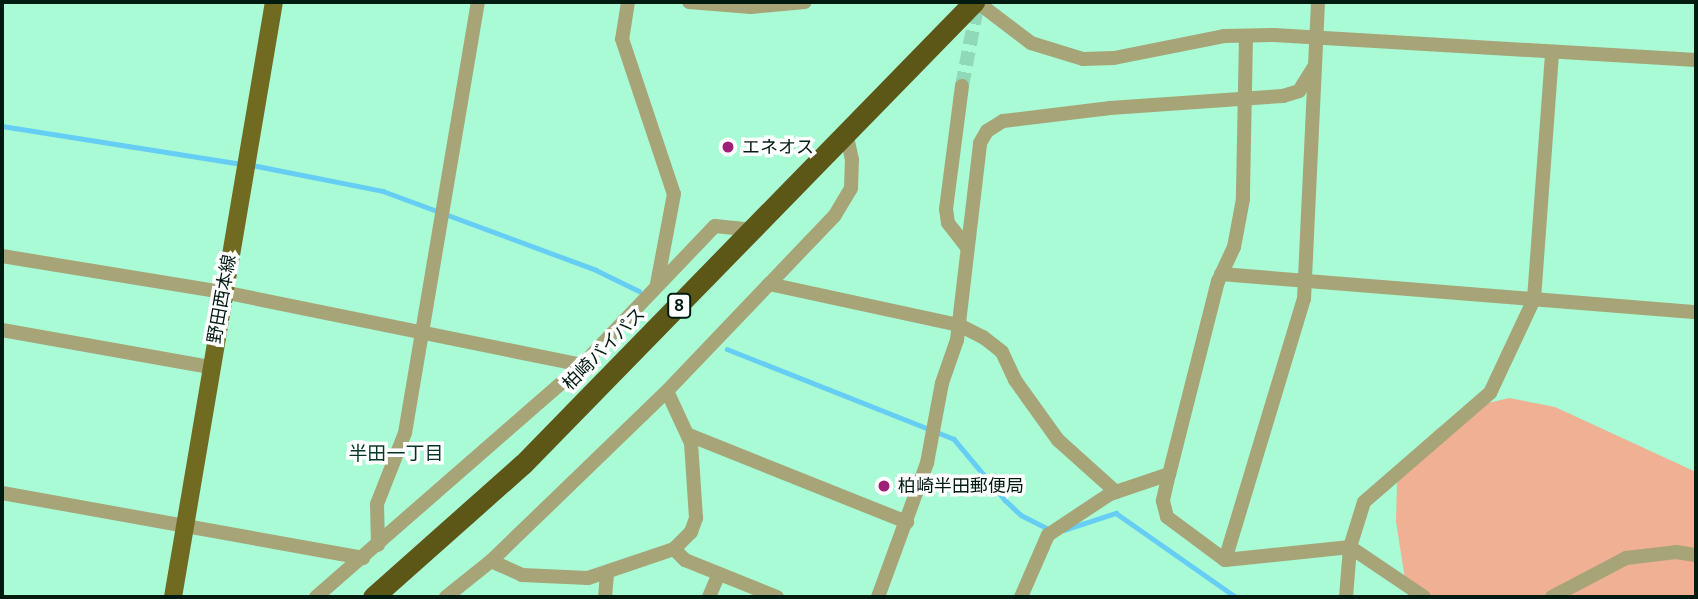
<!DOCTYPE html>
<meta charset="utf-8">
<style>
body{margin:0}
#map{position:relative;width:1698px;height:599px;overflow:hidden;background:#a8fbd5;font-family:Bitter,"Noto Sans JP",serif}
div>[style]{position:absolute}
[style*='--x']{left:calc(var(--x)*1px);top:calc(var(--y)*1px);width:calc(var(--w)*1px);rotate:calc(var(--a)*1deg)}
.green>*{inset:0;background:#efb094}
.stream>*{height:4.5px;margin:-2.25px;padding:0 2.25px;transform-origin:2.25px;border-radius:2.25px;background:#66cef4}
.minor-tunnel>*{height:14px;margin-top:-7px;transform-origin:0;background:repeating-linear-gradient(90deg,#8fd9b8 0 14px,transparent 0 21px)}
.minor>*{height:14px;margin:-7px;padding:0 7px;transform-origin:7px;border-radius:7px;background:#a7a477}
.major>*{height:18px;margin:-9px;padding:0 9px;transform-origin:9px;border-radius:9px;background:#716b21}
.highway>*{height:21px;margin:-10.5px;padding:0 10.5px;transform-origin:10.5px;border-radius:10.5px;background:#5c5617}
.dots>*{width:19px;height:19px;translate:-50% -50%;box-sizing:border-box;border:4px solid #fff;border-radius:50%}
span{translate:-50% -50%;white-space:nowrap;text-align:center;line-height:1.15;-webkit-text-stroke:7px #fff;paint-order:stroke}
.shield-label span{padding:2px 5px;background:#fff;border:2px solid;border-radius:5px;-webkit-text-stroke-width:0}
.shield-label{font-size:16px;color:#021b11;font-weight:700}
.poi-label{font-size:18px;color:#021b11}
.left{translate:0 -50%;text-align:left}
.street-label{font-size:18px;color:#021b11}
.neighbourhood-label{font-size:19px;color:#053524}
.frame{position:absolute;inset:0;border:4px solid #021b11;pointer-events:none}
</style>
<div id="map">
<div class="green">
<div style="clip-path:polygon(1509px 398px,1555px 407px,1696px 472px,1696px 597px,1416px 597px,1405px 579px,1396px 522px,1397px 483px,1406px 458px,1437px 429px,1480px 405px)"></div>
</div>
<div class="stream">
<div style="--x:2;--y:126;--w:244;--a:9"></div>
<div style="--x:252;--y:165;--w:134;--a:11.2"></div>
<div style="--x:383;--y:191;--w:227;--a:20.3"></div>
<div style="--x:596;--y:270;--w:48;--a:26"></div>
<div style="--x:727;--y:349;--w:244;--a:21.6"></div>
<div style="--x:954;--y:439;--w:80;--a:50.1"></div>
<div style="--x:1005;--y:500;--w:22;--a:43"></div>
<div style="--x:1021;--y:515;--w:30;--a:27"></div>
<div style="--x:1064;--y:530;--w:55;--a:-18.1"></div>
<div style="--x:1116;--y:513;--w:146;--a:35"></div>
</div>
<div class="minor-tunnel">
<div style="--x:962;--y:86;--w:86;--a:-79.2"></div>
</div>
<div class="minor">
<div style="--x:628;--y:2;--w:37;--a:99"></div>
<div style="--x:622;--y:39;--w:163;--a:71.5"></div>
<div style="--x:674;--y:194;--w:92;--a:100.7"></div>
<div style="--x:689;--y:2;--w:62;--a:4.6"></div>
<div style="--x:751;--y:7;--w:54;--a:-5.3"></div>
<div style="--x:977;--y:2;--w:68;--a:37.2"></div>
<div style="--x:1031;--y:43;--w:54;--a:17.1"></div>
<div style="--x:1083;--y:59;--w:31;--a:-2"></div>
<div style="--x:1114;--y:58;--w:112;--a:-11.3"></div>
<div style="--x:1224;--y:36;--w:50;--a:-1.1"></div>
<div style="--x:1274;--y:35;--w:423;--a:3.4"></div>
<div style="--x:1246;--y:36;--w:163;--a:91.1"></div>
<div style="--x:1243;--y:199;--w:49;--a:100.6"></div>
<div style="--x:1234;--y:247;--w:38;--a:115"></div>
<div style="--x:1218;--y:281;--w:199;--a:104.2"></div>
<div style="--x:1169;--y:474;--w:28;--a:103"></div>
<div style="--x:1163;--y:501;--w:16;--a:76"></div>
<div style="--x:1167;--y:517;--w:72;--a:36.6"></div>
<div style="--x:1225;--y:560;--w:126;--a:-5.9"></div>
<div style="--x:1350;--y:547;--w:89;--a:34"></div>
<div style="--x:962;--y:86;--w:124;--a:97.4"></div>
<div style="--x:946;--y:209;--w:14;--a:82"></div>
<div style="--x:948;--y:223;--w:31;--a:52"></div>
<div style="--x:2;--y:256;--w:224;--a:9.3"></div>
<div style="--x:223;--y:292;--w:366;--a:11.5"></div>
<div style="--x:1221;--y:274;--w:477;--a:4.6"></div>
<div style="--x:769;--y:284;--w:194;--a:12.2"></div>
<div style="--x:959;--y:325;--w:27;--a:27"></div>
<div style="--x:983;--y:337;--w:24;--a:38"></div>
<div style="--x:1002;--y:352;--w:31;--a:65"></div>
<div style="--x:1015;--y:380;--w:74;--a:54.4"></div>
<div style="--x:1058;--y:440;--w:78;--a:41.9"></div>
<div style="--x:2;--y:330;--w:211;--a:10.1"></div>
<div style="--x:689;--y:435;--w:235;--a:21.8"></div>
<div style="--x:2;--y:493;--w:367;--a:10.2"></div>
<div style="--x:378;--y:545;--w:41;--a:-91.4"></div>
<div style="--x:377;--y:504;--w:76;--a:-68.5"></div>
<div style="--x:405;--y:433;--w:437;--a:-80.4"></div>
<div style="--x:674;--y:549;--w:16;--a:45"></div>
<div style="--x:685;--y:560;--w:99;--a:21.9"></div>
<div style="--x:1225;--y:560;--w:273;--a:-73.2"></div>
<div style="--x:1304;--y:299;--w:297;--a:-87.3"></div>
<div style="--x:491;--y:561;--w:34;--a:24"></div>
<div style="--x:522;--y:575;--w:66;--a:2.6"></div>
<div style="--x:588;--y:578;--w:91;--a:-18.6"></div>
<div style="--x:674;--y:549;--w:24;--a:-45"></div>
<div style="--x:691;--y:532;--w:15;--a:-70"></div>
<div style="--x:696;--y:518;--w:75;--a:-93.8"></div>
<div style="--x:691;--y:443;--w:57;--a:-114.8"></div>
<div style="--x:316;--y:597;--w:353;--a:-41.1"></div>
<div style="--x:582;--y:365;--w:192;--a:-46.3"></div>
<div style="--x:715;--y:226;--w:39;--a:6"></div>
<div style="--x:446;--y:597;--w:58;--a:-38.7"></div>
<div style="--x:491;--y:561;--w:245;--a:-44"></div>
<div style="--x:667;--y:391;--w:243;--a:-46.3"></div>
<div style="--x:835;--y:215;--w:31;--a:-59"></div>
<div style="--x:851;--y:188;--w:28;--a:-88"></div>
<div style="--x:852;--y:160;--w:30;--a:-102"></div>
<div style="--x:605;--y:597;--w:22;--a:-85"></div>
<div style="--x:709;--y:597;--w:25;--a:-67"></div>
<div style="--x:878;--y:597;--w:143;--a:-69.9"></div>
<div style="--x:927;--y:463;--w:81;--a:-79.4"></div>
<div style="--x:942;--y:383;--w:46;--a:-70.8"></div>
<div style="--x:957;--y:340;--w:198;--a:-83.3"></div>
<div style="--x:980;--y:143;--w:14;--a:-60"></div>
<div style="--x:987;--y:131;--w:19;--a:-32"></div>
<div style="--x:1003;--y:121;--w:108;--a:-6.9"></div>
<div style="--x:1110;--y:108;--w:173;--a:-4"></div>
<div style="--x:1283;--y:96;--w:17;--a:-17"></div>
<div style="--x:1299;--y:91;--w:28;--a:-58"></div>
<div style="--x:1021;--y:597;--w:68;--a:-66.5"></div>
<div style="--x:1048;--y:535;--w:74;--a:-33.5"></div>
<div style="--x:1110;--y:494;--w:62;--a:-18.7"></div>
<div style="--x:1346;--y:597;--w:50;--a:-85.4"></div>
<div style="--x:1350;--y:547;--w:47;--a:-72.7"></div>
<div style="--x:1364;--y:502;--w:167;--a:-40.9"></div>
<div style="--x:1490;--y:393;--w:104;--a:-64.9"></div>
<div style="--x:1534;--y:299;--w:248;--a:-85.8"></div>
<div style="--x:1552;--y:597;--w:84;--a:-27.8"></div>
<div style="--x:1626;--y:558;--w:50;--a:-6.8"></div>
<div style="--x:1676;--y:552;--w:20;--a:9"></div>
</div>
<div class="major">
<div style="--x:173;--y:597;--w:604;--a:-80.37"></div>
</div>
<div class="highway">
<div style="--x:373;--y:597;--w:200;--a:-41.6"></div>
<div style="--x:523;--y:464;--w:646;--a:-45.69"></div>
</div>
<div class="dots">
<div style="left:728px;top:147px;background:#9d2076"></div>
<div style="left:884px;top:486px;background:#9d2076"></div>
</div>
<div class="shield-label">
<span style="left:679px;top:306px">8</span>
</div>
<div class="poi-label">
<span class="left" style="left:742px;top:147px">エネオス</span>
<span class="left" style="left:898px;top:486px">柏崎半田郵便局</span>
</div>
<div class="street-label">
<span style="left:222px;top:299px;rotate:-80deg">野田西本線</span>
<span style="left:604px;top:349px;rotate:-45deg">柏崎バイパス</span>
</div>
<div class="neighbourhood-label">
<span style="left:396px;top:454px">半田一丁目</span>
</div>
<div class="frame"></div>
</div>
